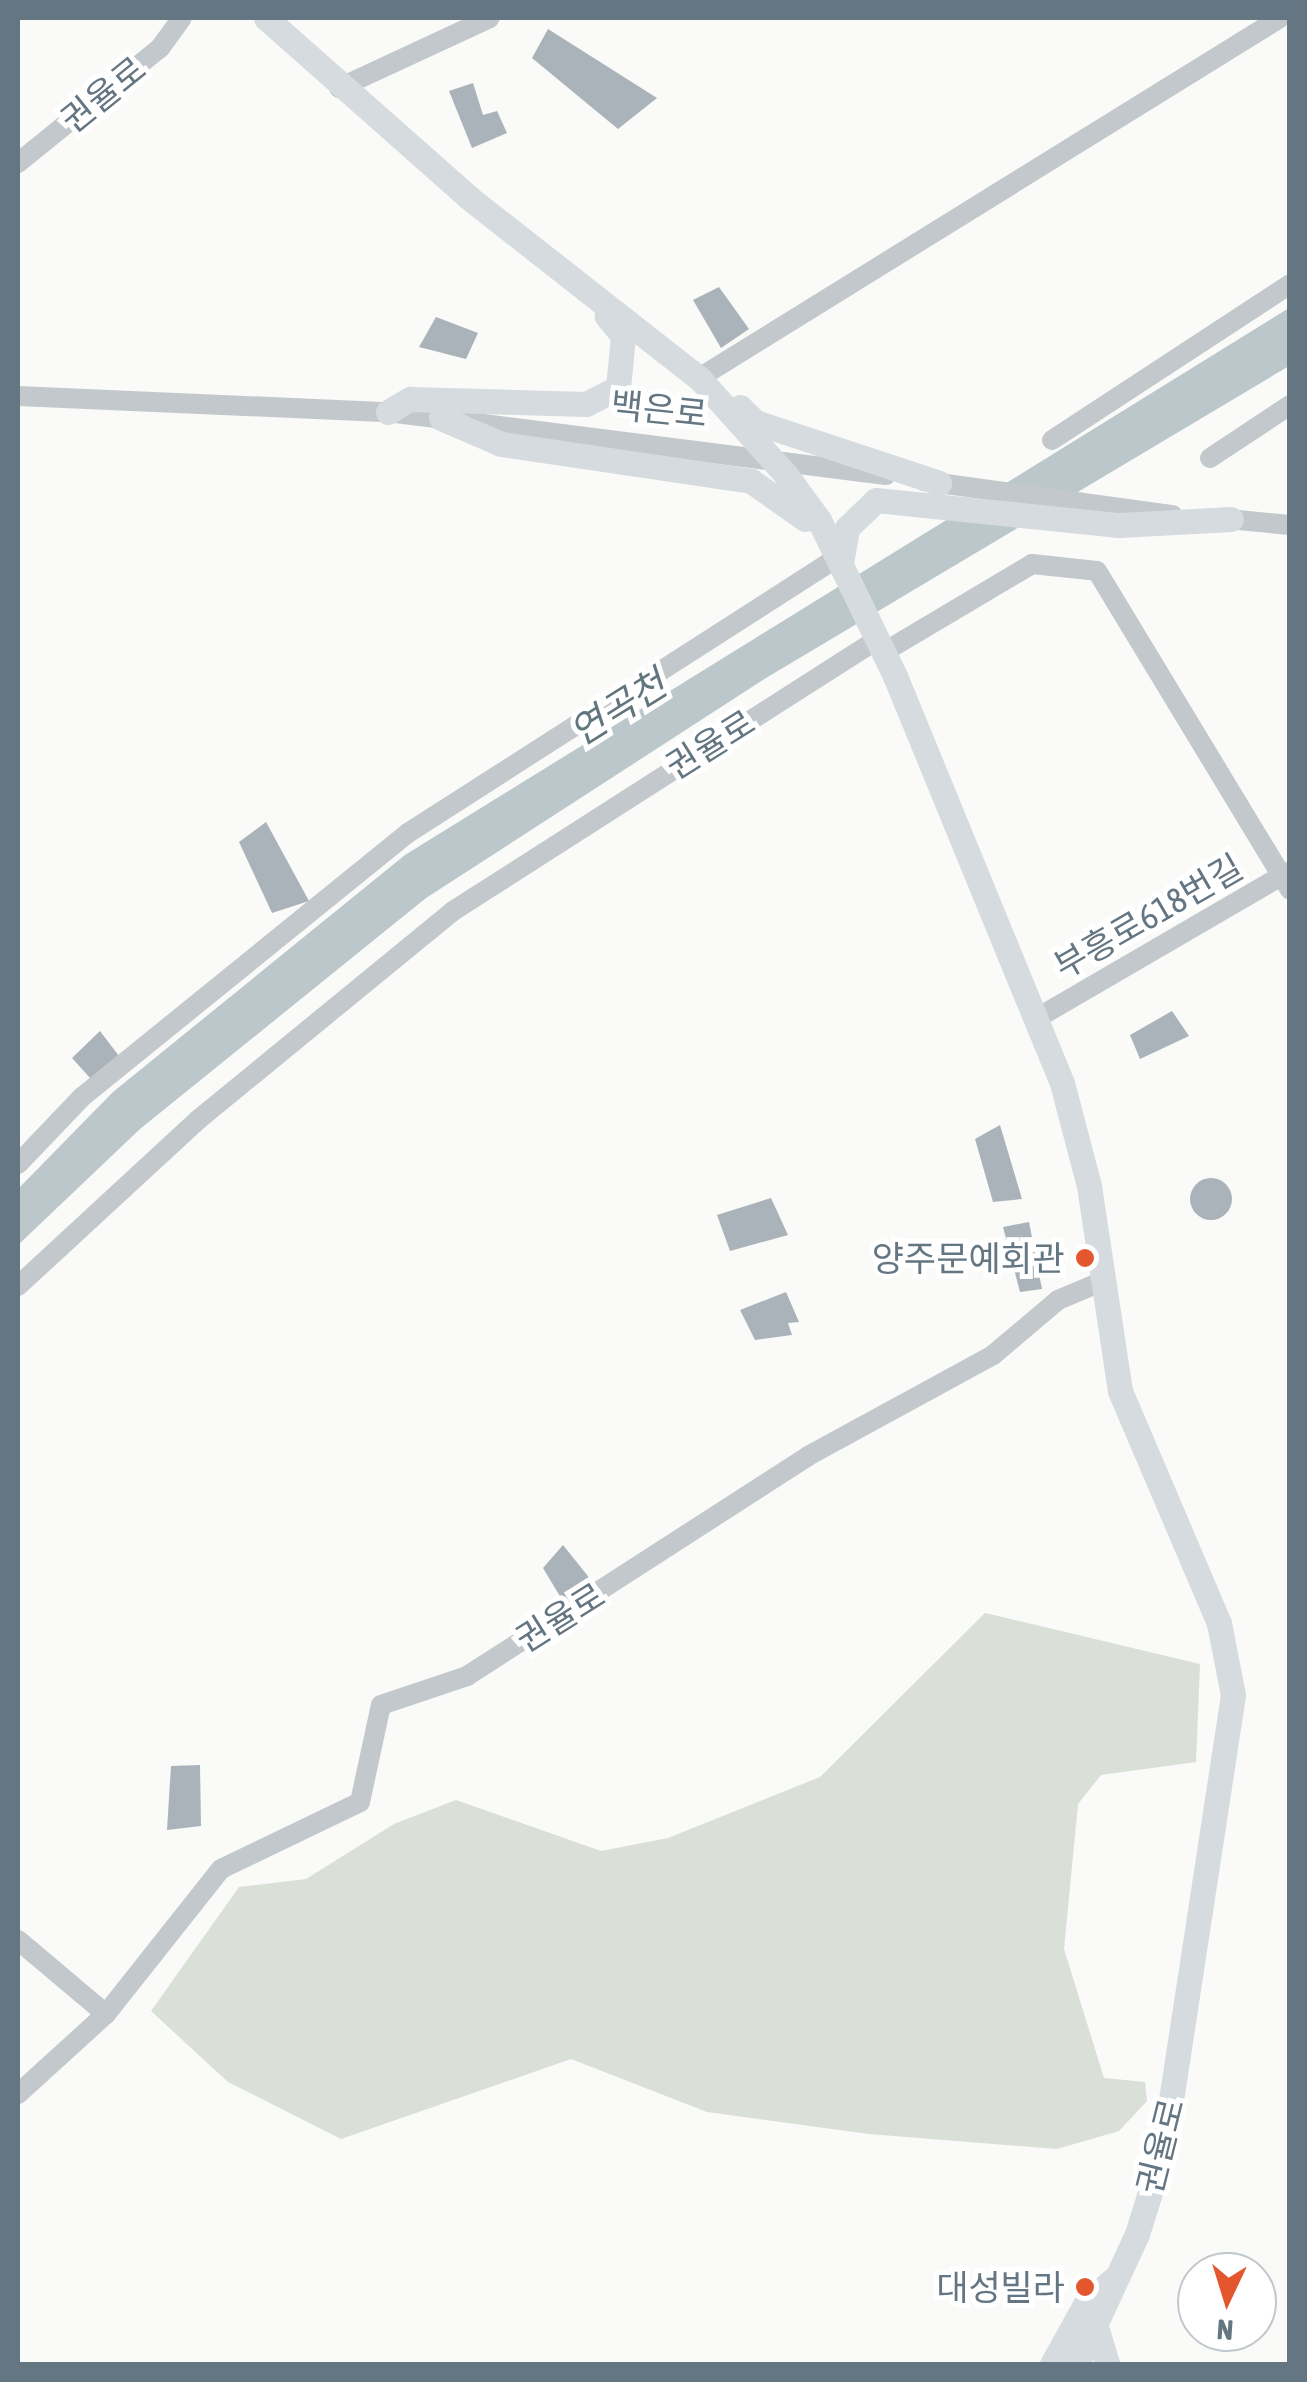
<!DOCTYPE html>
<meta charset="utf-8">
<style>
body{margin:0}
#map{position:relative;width:1307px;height:2382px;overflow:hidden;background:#fafaf8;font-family:"Asap Condensed","Noto Sans KR",sans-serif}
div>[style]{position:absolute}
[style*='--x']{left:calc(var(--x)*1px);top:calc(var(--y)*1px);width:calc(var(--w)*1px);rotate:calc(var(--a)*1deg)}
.green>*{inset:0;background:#dadfd7}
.water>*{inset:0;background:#bbc7cb}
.building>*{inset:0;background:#aab3b9}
.round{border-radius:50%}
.minor>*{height:20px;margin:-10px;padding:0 10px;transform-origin:10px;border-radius:10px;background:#c3c8cc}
.major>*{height:25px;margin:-12.5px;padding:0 12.5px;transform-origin:12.5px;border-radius:12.5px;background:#d6dbdf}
.dots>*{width:28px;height:28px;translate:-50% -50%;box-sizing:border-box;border:5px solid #fff;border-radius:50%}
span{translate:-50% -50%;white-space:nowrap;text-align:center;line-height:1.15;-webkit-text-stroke:10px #fff;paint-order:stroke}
.street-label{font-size:35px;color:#657683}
.poi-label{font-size:35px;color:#657683}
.right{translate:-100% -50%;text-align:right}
.water-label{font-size:38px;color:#60757c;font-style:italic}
.frame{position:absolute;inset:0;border:20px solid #657683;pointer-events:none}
.north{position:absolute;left:1177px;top:2252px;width:100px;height:100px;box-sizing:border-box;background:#fff;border:2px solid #c1c8cd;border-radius:50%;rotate:184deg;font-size:28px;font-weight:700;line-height:40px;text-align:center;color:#657683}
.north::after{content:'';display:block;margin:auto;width:35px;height:45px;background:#e4572e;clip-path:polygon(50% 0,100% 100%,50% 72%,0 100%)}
</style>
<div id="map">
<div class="green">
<div style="clip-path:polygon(985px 1613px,1200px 1664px,1196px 1762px,1101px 1775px,1078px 1804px,1064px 1949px,1104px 2078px,1145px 2082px,1147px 2101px,1119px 2131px,1057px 2149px,869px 2134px,707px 2112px,571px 2059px,341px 2139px,228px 2082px,151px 2011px,239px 1887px,306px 1879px,394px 1824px,456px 1800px,601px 1851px,668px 1838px,820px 1777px)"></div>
</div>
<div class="water">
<div style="clip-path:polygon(1289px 308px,1289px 366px,766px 678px,426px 898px,140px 1129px,18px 1245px,18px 1189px,113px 1092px,405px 855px)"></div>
</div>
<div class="building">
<div style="clip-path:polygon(548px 29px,657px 98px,618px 129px,532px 58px)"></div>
<div style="clip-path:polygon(473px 83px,483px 115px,497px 111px,507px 133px,472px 148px,449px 91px)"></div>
<div style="clip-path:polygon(719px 287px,749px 329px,721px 348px,693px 300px)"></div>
<div style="clip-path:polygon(436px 317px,478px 333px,466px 359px,419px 347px)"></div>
<div style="clip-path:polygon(266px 822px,309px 901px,272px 913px,239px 842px)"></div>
<div style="clip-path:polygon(1172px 1011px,1189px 1036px,1140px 1059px,1130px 1035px)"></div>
<div style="clip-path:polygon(100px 1031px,119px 1056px,91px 1079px,72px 1058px)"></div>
<div style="clip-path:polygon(1000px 1125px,1022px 1199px,993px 1202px,975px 1139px)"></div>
<div class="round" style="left:1190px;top:1178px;width:42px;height:42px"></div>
<div style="clip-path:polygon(771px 1198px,788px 1235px,730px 1251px,717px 1215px)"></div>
<div style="clip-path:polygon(1029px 1222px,1042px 1289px,1020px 1292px,1003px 1227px)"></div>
<div style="clip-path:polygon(786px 1292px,799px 1322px,788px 1323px,792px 1335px,755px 1340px,740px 1310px)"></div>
<div style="clip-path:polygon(563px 1545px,595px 1585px,567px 1608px,543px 1568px)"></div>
<div style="clip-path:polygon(200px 1765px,201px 1826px,167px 1830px,171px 1766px)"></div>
</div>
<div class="minor">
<div style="--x:339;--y:88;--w:166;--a:-24.9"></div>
<div style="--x:18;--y:163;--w:183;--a:-39"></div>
<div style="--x:160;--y:48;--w:37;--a:-54"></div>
<div style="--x:699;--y:378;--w:683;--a:-31.78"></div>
<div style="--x:18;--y:396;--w:370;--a:2.5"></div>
<div style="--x:388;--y:412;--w:502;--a:7.21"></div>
<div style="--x:1052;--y:440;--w:285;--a:-33.2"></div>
<div style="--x:1210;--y:458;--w:96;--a:-33.5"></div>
<div style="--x:924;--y:481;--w:251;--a:7.8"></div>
<div style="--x:1217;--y:518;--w:73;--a:5.5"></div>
<div style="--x:884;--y:652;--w:172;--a:-30.7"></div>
<div style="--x:1032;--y:564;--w:65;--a:6.1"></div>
<div style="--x:1097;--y:571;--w:373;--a:58.8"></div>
<div style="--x:1039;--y:1017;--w:288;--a:-30.2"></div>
<div style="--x:18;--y:1164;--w:93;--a:-46.3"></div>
<div style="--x:82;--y:1097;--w:419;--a:-39"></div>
<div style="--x:408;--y:833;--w:511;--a:-32.69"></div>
<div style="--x:18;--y:1286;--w:246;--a:-42.7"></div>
<div style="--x:199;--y:1119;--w:328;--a:-39.3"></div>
<div style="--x:453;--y:911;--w:505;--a:-32.62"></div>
<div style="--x:18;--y:1940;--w:115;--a:40.1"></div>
<div style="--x:18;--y:2094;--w:119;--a:-42.3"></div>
<div style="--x:106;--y:2014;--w:185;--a:-51.6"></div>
<div style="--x:221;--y:1869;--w:154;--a:-25.7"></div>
<div style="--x:360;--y:1802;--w:99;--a:-77.8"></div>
<div style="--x:381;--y:1705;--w:91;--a:-18.6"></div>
<div style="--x:467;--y:1676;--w:406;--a:-32.8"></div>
<div style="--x:808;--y:1456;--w:211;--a:-28.6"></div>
<div style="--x:993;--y:1355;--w:85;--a:-40.2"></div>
<div style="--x:1058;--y:1300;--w:49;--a:-22.9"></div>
</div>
<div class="major">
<div style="--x:266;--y:18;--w:270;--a:41.5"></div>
<div style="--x:468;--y:197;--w:293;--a:38.1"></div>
<div style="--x:699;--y:378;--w:130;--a:48.1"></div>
<div style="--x:786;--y:475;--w:56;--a:53.7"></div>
<div style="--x:819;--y:520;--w:174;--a:64"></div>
<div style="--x:895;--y:676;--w:440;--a:67.7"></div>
<div style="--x:1062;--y:1083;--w:106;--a:75.3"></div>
<div style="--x:1089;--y:1186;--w:207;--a:81.4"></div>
<div style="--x:1120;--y:1391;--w:252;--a:66.9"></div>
<div style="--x:1219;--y:1623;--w:73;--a:79"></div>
<div style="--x:1233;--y:1695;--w:461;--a:98.7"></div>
<div style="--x:1163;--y:2151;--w:87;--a:107.4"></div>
<div style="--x:1137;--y:2234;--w:143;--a:114.8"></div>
<div style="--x:740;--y:407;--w:21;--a:45"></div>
<div style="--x:755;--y:422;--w:194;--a:18.3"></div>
<div style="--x:388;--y:412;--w:26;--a:-31"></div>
<div style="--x:410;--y:399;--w:176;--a:1.6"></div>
<div style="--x:586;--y:404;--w:36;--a:-27"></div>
<div style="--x:618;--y:388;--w:52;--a:-84.5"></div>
<div style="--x:623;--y:336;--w:26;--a:-129"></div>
<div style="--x:441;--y:418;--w:65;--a:23.4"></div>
<div style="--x:501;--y:444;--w:253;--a:8.4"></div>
<div style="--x:751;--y:481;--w:66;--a:35.1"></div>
<div style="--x:841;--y:563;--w:36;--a:-80"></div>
<div style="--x:847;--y:528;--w:40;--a:-44"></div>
<div style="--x:876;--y:500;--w:244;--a:5.9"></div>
<div style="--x:1119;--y:525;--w:112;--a:-3.1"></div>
<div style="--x:1096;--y:2327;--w:39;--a:73"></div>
<div style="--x:1052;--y:2364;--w:70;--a:-60.9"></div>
<div style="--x:1086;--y:2303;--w:38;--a:-41"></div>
</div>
<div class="dots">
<div style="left:1085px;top:1258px;background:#e4572e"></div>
<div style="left:1085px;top:2287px;background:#e4572e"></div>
</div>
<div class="street-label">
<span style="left:103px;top:94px;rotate:-39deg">권율로</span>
<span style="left:659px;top:409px;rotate:6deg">백은로</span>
<span style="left:710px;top:744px;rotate:-32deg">권율로</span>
<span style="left:1148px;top:916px;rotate:-30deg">부흥로618번길</span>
<span style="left:560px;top:1617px;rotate:-32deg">권율로</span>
<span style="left:1160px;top:2146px;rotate:-76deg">권율로</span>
</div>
<div class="poi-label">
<span class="right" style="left:1065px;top:1258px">양주문예회관</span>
<span class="right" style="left:1065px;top:2287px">대성빌라</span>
</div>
<div class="water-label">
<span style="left:618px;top:708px;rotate:-32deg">연곡천</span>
</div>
<div class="frame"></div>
<div class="north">N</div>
</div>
